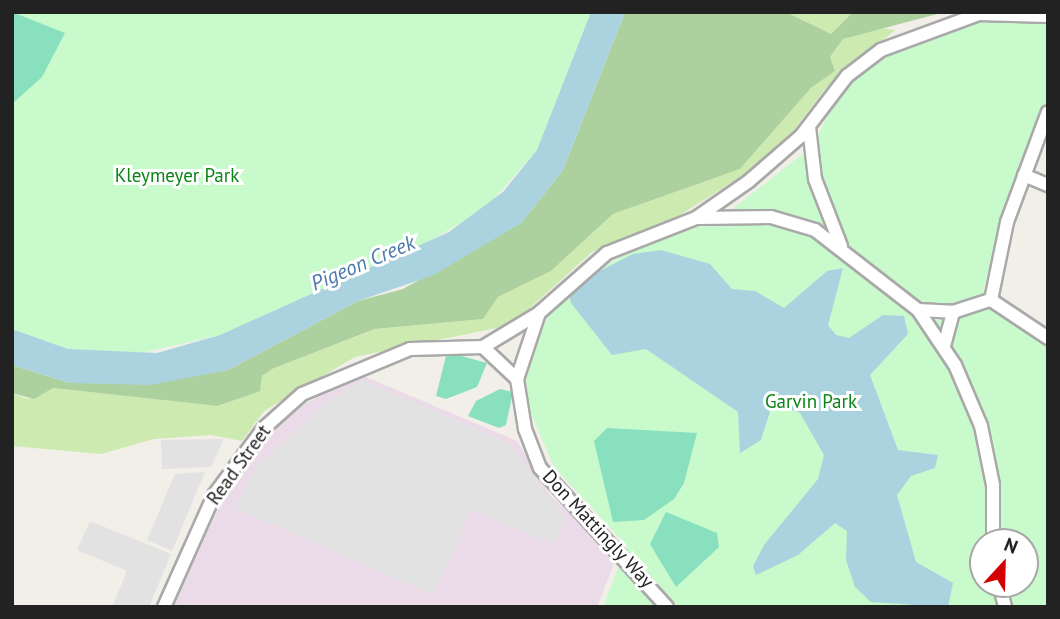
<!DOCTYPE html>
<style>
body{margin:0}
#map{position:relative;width:1060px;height:619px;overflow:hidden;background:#f2efe9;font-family:"PT Sans",sans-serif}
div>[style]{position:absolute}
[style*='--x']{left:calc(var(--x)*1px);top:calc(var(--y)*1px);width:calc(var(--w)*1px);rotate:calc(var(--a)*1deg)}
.industrial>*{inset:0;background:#ebdbe8}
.grass>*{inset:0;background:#cdebb0}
.forest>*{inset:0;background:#add19e}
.park>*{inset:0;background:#c8facc}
.pitch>*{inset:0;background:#88e0be}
.parking>*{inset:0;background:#e2e2e2}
.water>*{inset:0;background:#aad3df}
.roads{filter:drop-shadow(2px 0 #a9a9a9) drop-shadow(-2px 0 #a9a9a9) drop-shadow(0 2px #a9a9a9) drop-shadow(0 -2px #a9a9a9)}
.minor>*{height:12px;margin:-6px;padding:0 6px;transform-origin:6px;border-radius:6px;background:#fff}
span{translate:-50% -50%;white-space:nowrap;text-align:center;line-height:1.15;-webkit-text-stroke:6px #fff;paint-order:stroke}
.park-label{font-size:19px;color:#0c8416}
.street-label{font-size:19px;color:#222}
.water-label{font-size:21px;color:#4a7aab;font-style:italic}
.frame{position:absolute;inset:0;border:14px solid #222;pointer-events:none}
.north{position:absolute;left:969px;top:528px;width:70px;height:70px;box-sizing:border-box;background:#fff;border:2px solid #a7a7a7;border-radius:50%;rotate:22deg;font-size:19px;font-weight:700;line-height:28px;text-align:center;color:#222}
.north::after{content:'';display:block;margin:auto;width:24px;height:32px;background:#d40000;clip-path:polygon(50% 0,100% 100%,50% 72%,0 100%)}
</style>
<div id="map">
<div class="industrial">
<div style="clip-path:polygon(359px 374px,517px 441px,550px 495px,617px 556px,597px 607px,173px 607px,233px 476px,289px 413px)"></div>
</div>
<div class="grass">
<div style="clip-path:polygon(786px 12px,853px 12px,831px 34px)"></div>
<div style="clip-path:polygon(880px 28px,895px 30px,825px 89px,775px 155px,677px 217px,592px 252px,511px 325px,355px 357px,264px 411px,242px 441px,211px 435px,154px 439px,101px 454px,12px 446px,12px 393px,27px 399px,53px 388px,219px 406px,259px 391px,262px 376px,272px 369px,376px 329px,483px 319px,498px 297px,551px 271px,613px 214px,740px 169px,811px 88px,835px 71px,830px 57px,843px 39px)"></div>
</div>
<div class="forest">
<div style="clip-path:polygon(625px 12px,786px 12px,831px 34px,853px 12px,945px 12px,843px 39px,830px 57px,835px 71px,811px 88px,740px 169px,613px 214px,551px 271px,498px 297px,483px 319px,375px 329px,272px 369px,262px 376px,260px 391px,218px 406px,53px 388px,34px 399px,12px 393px,12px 365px,70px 383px,228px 370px,358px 301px,403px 289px,521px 223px,563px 170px)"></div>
</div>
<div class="park">
<div style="clip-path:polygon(12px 12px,591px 12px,537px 150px,485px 209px,412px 251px,220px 335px,141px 353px,68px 349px,12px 329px)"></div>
<div style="clip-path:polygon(evenodd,1048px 19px,1048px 99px,983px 288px,995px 312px,1048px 342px,1048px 607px,603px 607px,627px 546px,554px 467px,524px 397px,532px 342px,567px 288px,657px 236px,722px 217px,814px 145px,835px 98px,872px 62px,917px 36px,980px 20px,1048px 19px,983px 542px,1025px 542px,1025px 584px,983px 584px,983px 542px)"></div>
</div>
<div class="pitch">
<div style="clip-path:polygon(12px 12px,65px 33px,42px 77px,12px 104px)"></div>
<div style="clip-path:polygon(447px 352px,487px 363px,477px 387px,446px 399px,436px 396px)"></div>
<div style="clip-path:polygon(500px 389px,513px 392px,506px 425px,499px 428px,468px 416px,476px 401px)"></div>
<div style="clip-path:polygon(607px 428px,697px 433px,684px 483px,674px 499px,644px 520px,613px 522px,594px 441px)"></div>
<div style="clip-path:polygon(666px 512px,717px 533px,719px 547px,676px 587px,650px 544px)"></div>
</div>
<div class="parking">
<div style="clip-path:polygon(362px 380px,509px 443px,567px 520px,554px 544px,471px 510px,433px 595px,235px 508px,256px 468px,323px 405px)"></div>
<div style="clip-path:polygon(224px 439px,211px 467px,162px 469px,161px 440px)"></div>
<div style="clip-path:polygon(205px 472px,172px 551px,147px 540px,175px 474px)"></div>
<div style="clip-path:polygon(90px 521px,171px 554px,149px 607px,112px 607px,127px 571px,77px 550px)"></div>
</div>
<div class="water">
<div style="clip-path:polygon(591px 12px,625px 12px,563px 170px,521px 223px,434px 275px,358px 301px,228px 370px,150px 385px,70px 383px,12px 365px,12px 329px,68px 349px,157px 353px,220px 335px,449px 232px,503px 192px,537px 150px)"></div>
<div style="clip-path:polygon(661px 250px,710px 264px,732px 289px,755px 291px,784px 308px,827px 271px,843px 268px,828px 325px,836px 335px,849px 338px,883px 315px,904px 316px,908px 334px,870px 375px,898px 450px,938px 455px,935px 468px,911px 476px,897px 495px,916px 562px,953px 583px,948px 607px,871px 602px,855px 587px,846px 560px,847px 531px,835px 523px,798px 555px,756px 575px,753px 566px,764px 545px,818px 479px,824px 455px,800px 413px,773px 402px,761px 440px,740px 453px,738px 412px,646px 349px,612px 355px,571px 303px,569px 294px,590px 276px,633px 254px)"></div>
</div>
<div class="roads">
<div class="minor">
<div style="--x:809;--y:127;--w:52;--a:83.4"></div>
<div style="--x:815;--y:179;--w:72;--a:68.8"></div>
<div style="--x:1024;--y:175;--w:26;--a:23"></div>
<div style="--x:698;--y:218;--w:73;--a:-0.8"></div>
<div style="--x:771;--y:217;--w:46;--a:16.5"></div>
<div style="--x:815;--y:230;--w:130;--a:37.8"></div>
<div style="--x:918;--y:310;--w:66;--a:56.1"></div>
<div style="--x:955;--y:365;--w:66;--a:66.9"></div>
<div style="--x:981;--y:426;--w:60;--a:78.5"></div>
<div style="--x:993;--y:485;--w:57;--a:90"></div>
<div style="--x:991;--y:300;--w:80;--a:-78.4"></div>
<div style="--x:1007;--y:222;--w:117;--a:-69.6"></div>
<div style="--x:991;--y:300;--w:69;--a:33.7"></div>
<div style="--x:918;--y:310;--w:35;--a:3"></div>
<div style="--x:953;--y:312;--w:40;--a:-18"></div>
<div style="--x:944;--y:346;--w:35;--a:-75"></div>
<div style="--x:483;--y:347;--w:47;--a:43.3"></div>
<div style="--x:999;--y:584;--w:24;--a:75"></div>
<div style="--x:164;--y:607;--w:123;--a:-65.9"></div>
<div style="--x:214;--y:495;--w:84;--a:-53.3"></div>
<div style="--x:264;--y:428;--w:51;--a:-41.8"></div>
<div style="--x:302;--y:394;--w:117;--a:-22.6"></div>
<div style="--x:410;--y:349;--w:73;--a:-1.6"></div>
<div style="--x:483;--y:347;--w:62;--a:-31.1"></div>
<div style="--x:667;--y:607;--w:188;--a:-132.4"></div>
<div style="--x:540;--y:468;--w:42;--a:-111"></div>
<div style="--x:525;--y:429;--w:51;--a:-99.1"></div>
<div style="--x:517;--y:379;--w:70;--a:-71.6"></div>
<div style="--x:539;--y:313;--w:91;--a:-41.4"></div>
<div style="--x:607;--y:253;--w:96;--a:-21.5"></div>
<div style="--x:696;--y:218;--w:65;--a:-34.9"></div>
<div style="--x:749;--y:181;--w:69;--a:-40.9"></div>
<div style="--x:801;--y:136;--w:76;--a:-52.5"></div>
<div style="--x:847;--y:76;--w:43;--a:-37.4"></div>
<div style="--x:881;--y:50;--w:104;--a:-20.2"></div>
<div style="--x:979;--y:14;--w:69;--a:1.7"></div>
</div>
</div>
<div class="park-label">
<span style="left:177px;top:176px">Kleymeyer Park</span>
<span style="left:811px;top:402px">Garvin Park</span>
</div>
<div class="street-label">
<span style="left:239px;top:465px;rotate:-54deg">Read Street</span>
<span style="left:598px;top:529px;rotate:47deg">Don Mattingly Way</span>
</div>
<div class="water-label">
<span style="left:363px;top:263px;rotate:-23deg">Pigeon Creek</span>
</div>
<div class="frame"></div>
<div class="north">N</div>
</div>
